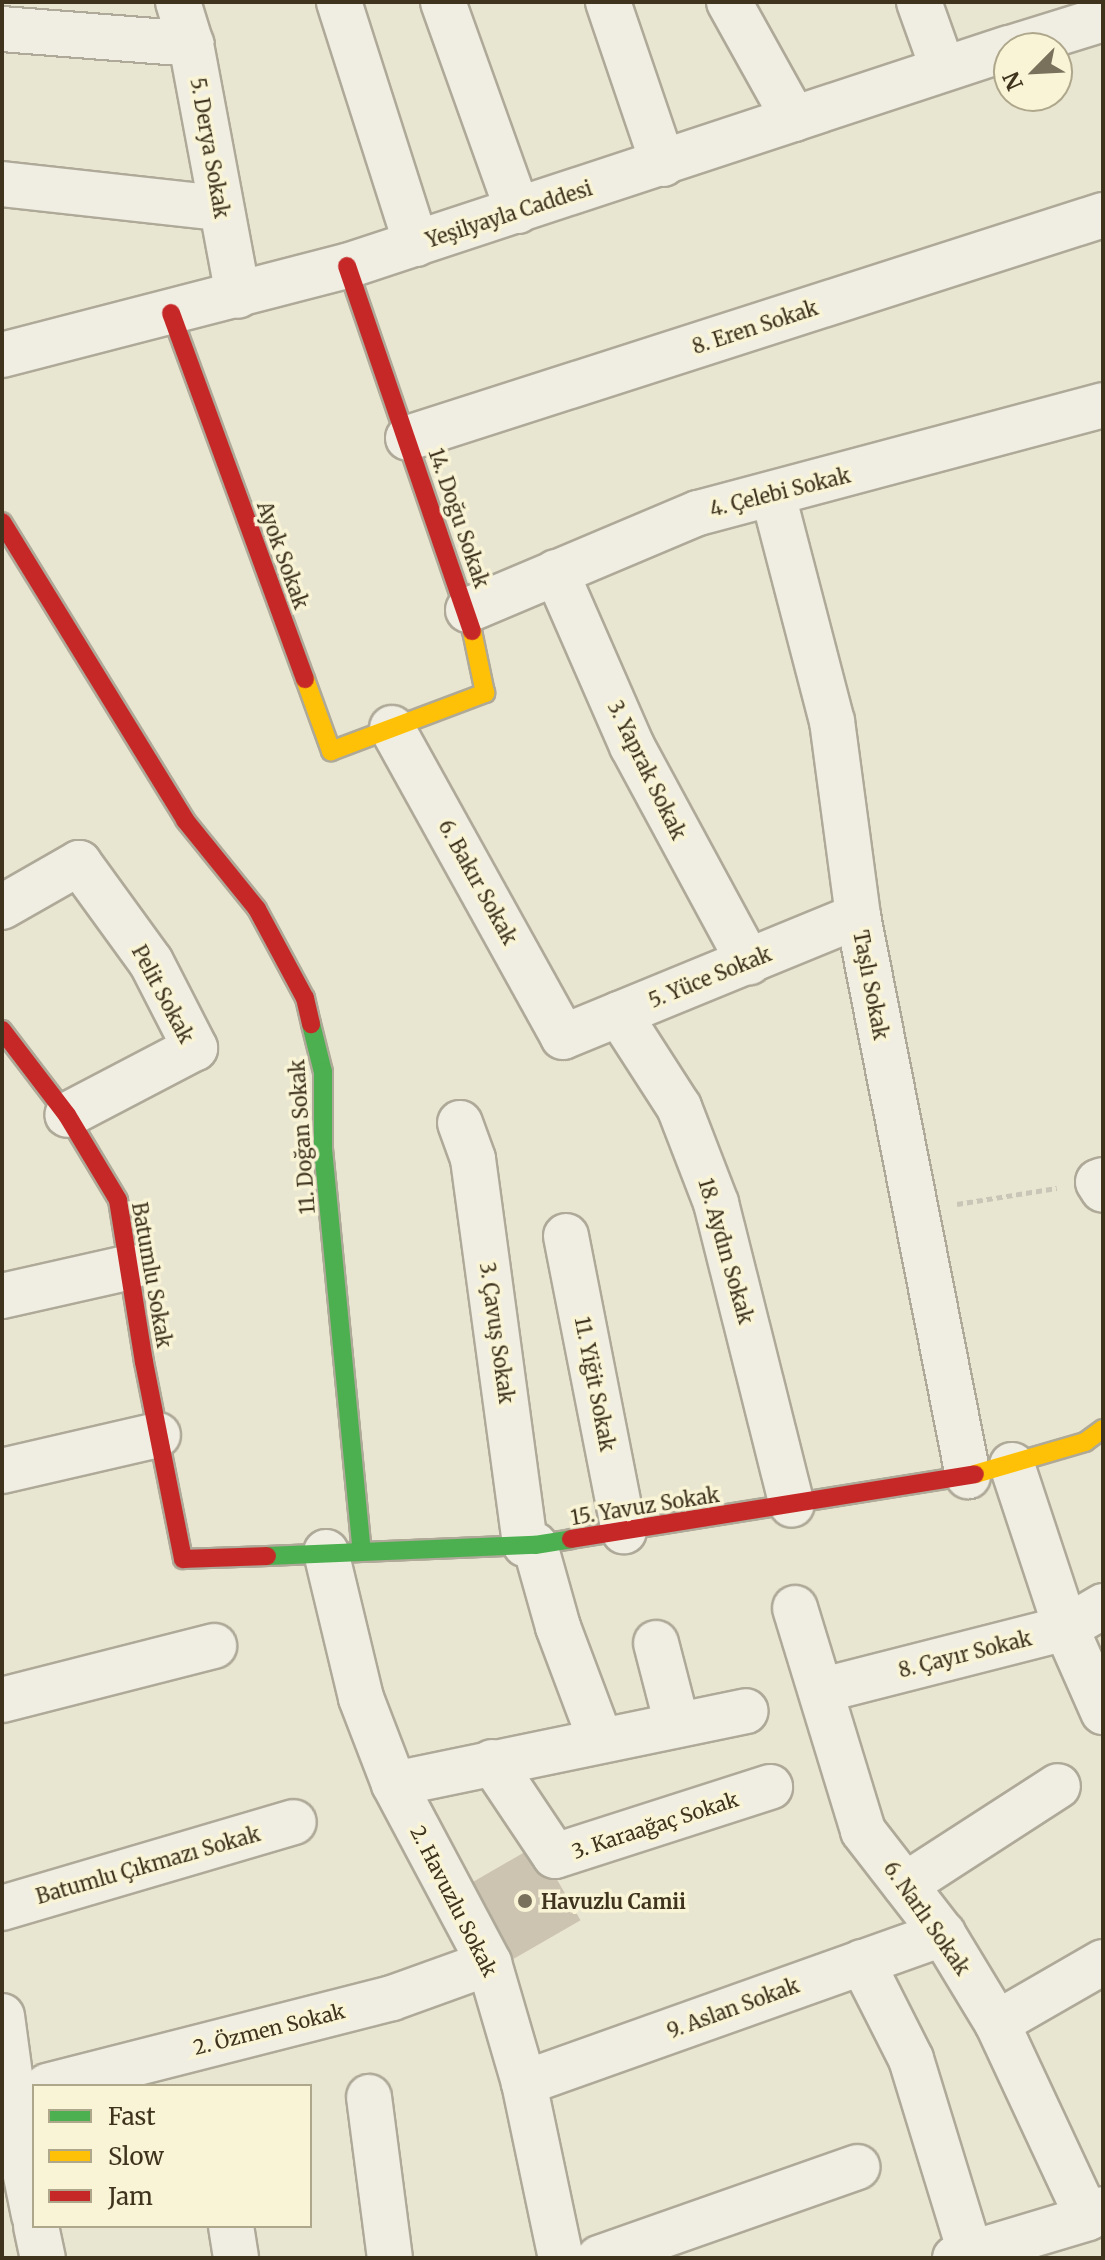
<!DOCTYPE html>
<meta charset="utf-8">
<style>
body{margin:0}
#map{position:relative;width:1105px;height:2260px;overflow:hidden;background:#e8e5d0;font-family:Merriweather,serif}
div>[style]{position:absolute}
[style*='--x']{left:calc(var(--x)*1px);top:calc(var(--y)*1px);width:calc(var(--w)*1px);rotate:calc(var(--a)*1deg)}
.building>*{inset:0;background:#ccc3b0;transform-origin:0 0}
.path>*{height:5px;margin-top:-2.5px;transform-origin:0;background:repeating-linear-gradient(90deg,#c9c6b8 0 6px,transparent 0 10px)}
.roads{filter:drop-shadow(2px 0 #aea998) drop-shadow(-2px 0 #aea998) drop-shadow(0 2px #aea998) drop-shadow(0 -2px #aea998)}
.street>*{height:44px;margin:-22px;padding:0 22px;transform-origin:22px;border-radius:22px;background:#f0eee2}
.fast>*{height:18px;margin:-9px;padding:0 9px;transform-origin:9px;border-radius:9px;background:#4caf50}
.slow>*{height:18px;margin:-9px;padding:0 9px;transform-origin:9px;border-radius:9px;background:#ffc107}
.jam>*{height:18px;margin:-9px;padding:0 9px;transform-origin:9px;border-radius:9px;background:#c62828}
.dots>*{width:22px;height:22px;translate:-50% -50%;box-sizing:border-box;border:4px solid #f9f4d6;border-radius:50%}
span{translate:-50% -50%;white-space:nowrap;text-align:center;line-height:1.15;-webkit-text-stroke:7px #f9f4d6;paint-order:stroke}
.street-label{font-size:20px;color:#3f331e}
.poi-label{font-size:20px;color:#3f331e;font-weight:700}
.left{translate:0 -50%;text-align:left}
.frame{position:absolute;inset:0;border:4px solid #3f331e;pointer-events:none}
.legend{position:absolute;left:32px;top:2084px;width:280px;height:144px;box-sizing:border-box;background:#f9f4d6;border:2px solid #afa78c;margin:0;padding:10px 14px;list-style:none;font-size:24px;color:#3f331e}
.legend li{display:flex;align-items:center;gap:16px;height:40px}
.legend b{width:40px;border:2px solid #afa78c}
.north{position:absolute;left:993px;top:32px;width:80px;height:80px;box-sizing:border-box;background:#f9f4d6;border:2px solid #afa78c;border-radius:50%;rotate:246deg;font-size:22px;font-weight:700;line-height:32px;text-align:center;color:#3f331e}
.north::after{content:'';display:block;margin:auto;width:28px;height:36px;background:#7a715c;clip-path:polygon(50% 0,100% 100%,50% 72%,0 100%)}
</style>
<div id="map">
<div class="building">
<div style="left:537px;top:1845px;width:87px;height:77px;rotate:60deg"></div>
</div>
<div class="path">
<div style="--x:957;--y:1204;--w:101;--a:-9.1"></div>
</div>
<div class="roads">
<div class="street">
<div style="--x:178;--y:2;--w:44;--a:72.8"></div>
<div style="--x:191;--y:44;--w:256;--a:79.4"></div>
<div style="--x:339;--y:2;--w:254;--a:72.3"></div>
<div style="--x:443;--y:2;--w:222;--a:70.3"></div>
<div style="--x:608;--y:2;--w:171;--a:71.2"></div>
<div style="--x:729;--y:2;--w:134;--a:60.9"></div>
<div style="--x:919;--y:2;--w:71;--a:70.3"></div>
<div style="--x:2;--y:29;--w:190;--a:4.5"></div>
<div style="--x:1010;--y:48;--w:97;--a:-17.3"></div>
<div style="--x:2;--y:184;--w:220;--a:6.3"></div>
<div style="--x:2;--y:355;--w:356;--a:-14.5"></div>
<div style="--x:347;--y:266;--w:697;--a:-18.23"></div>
<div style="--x:408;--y:438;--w:730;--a:-17.79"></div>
<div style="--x:773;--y:495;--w:234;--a:75.4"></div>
<div style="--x:832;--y:721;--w:197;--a:82.4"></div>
<div style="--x:858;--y:916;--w:571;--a:78.89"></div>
<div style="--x:556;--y:572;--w:190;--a:66.4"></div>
<div style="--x:632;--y:746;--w:246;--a:61.6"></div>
<div style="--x:468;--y:610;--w:250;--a:-22.9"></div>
<div style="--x:698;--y:513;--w:419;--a:-14.9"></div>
<div style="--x:392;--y:728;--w:353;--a:61"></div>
<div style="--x:563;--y:1037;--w:319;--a:-22.3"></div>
<div style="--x:2;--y:907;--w:89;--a:-29.7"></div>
<div style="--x:79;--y:863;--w:122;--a:54"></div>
<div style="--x:151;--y:962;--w:97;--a:62.9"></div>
<div style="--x:195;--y:1048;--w:144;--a:152.4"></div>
<div style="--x:619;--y:1014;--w:111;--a:57.2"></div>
<div style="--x:679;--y:1107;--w:103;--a:68.9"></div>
<div style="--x:716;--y:1203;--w:311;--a:75.9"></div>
<div style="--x:460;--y:1123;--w:38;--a:70"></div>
<div style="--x:473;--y:1159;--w:389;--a:82.3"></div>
<div style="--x:1103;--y:1180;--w:5;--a:158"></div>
<div style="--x:1098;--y:1182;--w:9;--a:58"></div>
<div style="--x:566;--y:1236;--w:301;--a:78.9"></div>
<div style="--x:2;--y:1296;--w:132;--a:-12.7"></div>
<div style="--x:1012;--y:1465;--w:172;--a:71.7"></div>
<div style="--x:1066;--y:1628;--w:92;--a:66.2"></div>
<div style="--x:2;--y:1471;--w:160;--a:-13"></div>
<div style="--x:535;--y:1545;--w:85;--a:74.3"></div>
<div style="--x:558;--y:1627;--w:120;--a:69.4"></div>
<div style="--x:326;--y:1552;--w:150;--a:76.5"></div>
<div style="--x:361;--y:1698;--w:92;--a:69"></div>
<div style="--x:394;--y:1784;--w:203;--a:62"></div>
<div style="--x:489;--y:1963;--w:125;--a:73.7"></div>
<div style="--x:524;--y:2083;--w:179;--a:78.1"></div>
<div style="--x:795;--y:1608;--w:233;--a:73"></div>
<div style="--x:863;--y:1831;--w:130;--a:52.2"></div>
<div style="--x:943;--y:1934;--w:104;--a:58.8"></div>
<div style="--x:997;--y:2023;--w:215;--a:65"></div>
<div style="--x:656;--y:1643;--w:84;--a:75.5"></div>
<div style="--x:823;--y:1690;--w:251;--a:-14.3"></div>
<div style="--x:1066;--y:1628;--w:43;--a:-30.7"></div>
<div style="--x:2;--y:1700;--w:219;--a:-14.3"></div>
<div style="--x:492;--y:1762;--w:113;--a:56.2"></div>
<div style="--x:555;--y:1856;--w:226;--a:-17.8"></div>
<div style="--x:394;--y:1784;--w:359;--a:-11.7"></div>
<div style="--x:905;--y:1885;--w:182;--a:-32.9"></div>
<div style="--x:2;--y:1908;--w:304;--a:-16.4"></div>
<div style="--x:862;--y:1962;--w:109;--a:63.2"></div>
<div style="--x:911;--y:2059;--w:202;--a:73"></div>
<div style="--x:2;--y:2016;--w:127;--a:82.3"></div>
<div style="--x:19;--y:2142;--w:75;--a:78.4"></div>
<div style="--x:997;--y:2023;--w:122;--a:-29.9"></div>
<div style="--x:524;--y:2083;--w:445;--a:-19.6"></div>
<div style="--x:47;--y:2086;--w:356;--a:-14.3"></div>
<div style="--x:392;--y:1998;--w:103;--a:-19.8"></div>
<div style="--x:369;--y:2097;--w:162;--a:82.6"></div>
<div style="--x:36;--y:2226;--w:33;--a:78"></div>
<div style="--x:231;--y:2226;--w:32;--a:81"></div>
<div style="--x:599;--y:2258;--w:274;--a:-19.4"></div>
<div style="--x:955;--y:2258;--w:139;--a:-16.7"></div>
<div style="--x:1088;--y:2218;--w:17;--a:-31"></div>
</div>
<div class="fast">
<div style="--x:311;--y:1024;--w:49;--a:76"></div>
<div style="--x:323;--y:1072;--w:77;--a:90"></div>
<div style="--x:323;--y:1149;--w:404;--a:84.5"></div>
<div style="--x:267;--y:1556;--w:268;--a:-2.4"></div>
<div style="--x:535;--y:1545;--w:36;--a:-9"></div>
</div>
<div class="slow">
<div style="--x:305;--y:679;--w:77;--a:70.1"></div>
<div style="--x:331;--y:751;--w:165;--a:-20.6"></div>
<div style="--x:485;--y:693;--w:63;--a:-101.8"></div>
<div style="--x:975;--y:1474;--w:115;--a:-16.2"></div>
<div style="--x:1085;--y:1442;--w:22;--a:-36"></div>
</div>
<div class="jam">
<div style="--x:347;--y:266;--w:386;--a:71.1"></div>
<div style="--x:171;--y:313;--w:390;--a:69.9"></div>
<div style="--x:2;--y:522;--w:350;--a:58.4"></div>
<div style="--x:185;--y:820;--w:114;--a:51"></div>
<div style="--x:257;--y:909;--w:101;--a:61.7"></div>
<div style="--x:305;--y:998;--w:27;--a:77"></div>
<div style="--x:2;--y:1030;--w:107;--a:52.6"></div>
<div style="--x:67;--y:1115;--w:99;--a:59"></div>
<div style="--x:118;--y:1200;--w:164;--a:80.9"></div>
<div style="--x:144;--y:1362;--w:201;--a:78.8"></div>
<div style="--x:183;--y:1559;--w:84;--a:-2"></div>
<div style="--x:571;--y:1539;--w:409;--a:-9.1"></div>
</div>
</div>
<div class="dots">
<div style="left:525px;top:1901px;background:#7a715c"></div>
</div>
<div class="street-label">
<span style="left:210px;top:148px;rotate:80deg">5. Derya Sokak</span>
<span style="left:509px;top:214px;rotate:-18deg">Yeşilyayla Caddesi</span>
<span style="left:755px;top:327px;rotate:-18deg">8. Eren Sokak</span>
<span style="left:780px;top:492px;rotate:-14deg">4. Çelebi Sokak</span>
<span style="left:459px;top:518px;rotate:71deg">14. Doğu Sokak</span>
<span style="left:283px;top:555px;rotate:70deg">Ayok Sokak</span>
<span style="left:647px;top:770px;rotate:64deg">3. Yaprak Sokak</span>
<span style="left:478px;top:882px;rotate:61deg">6. Bakır Sokak</span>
<span style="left:710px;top:977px;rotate:-22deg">5. Yüce Sokak</span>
<span style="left:871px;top:985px;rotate:79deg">Taşlı Sokak</span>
<span style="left:163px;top:994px;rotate:62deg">Pelit Sokak</span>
<span style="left:302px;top:1137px;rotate:-94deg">11. Doğan Sokak</span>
<span style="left:726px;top:1251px;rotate:74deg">18. Aydın Sokak</span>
<span style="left:152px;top:1275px;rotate:80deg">Batumlu Sokak</span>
<span style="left:497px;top:1333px;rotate:82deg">3. Çavuş Sokak</span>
<span style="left:595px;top:1384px;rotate:79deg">11. Yiğit Sokak</span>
<span style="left:645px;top:1506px;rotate:-9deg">15. Yavuz Sokak</span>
<span style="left:965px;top:1654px;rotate:-14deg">8. Çayır Sokak</span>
<span style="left:655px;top:1825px;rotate:-18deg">3. Karaağaç Sokak</span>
<span style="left:148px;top:1865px;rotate:-16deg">Batumlu Çıkmazı Sokak</span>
<span style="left:454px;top:1901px;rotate:63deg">2. Havuzlu Sokak</span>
<span style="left:927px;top:1918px;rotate:55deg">6. Narlı Sokak</span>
<span style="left:733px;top:2008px;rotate:-20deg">9. Aslan Sokak</span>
<span style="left:269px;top:2029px;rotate:-14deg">2. Özmen Sokak</span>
</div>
<div class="poi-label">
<span class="left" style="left:541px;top:1901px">Havuzlu Camii</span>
</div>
<div class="frame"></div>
<ul class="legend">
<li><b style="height:10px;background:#4caf50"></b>Fast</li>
<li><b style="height:10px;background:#ffc107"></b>Slow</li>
<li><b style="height:10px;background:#c62828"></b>Jam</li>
</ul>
<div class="north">N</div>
</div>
